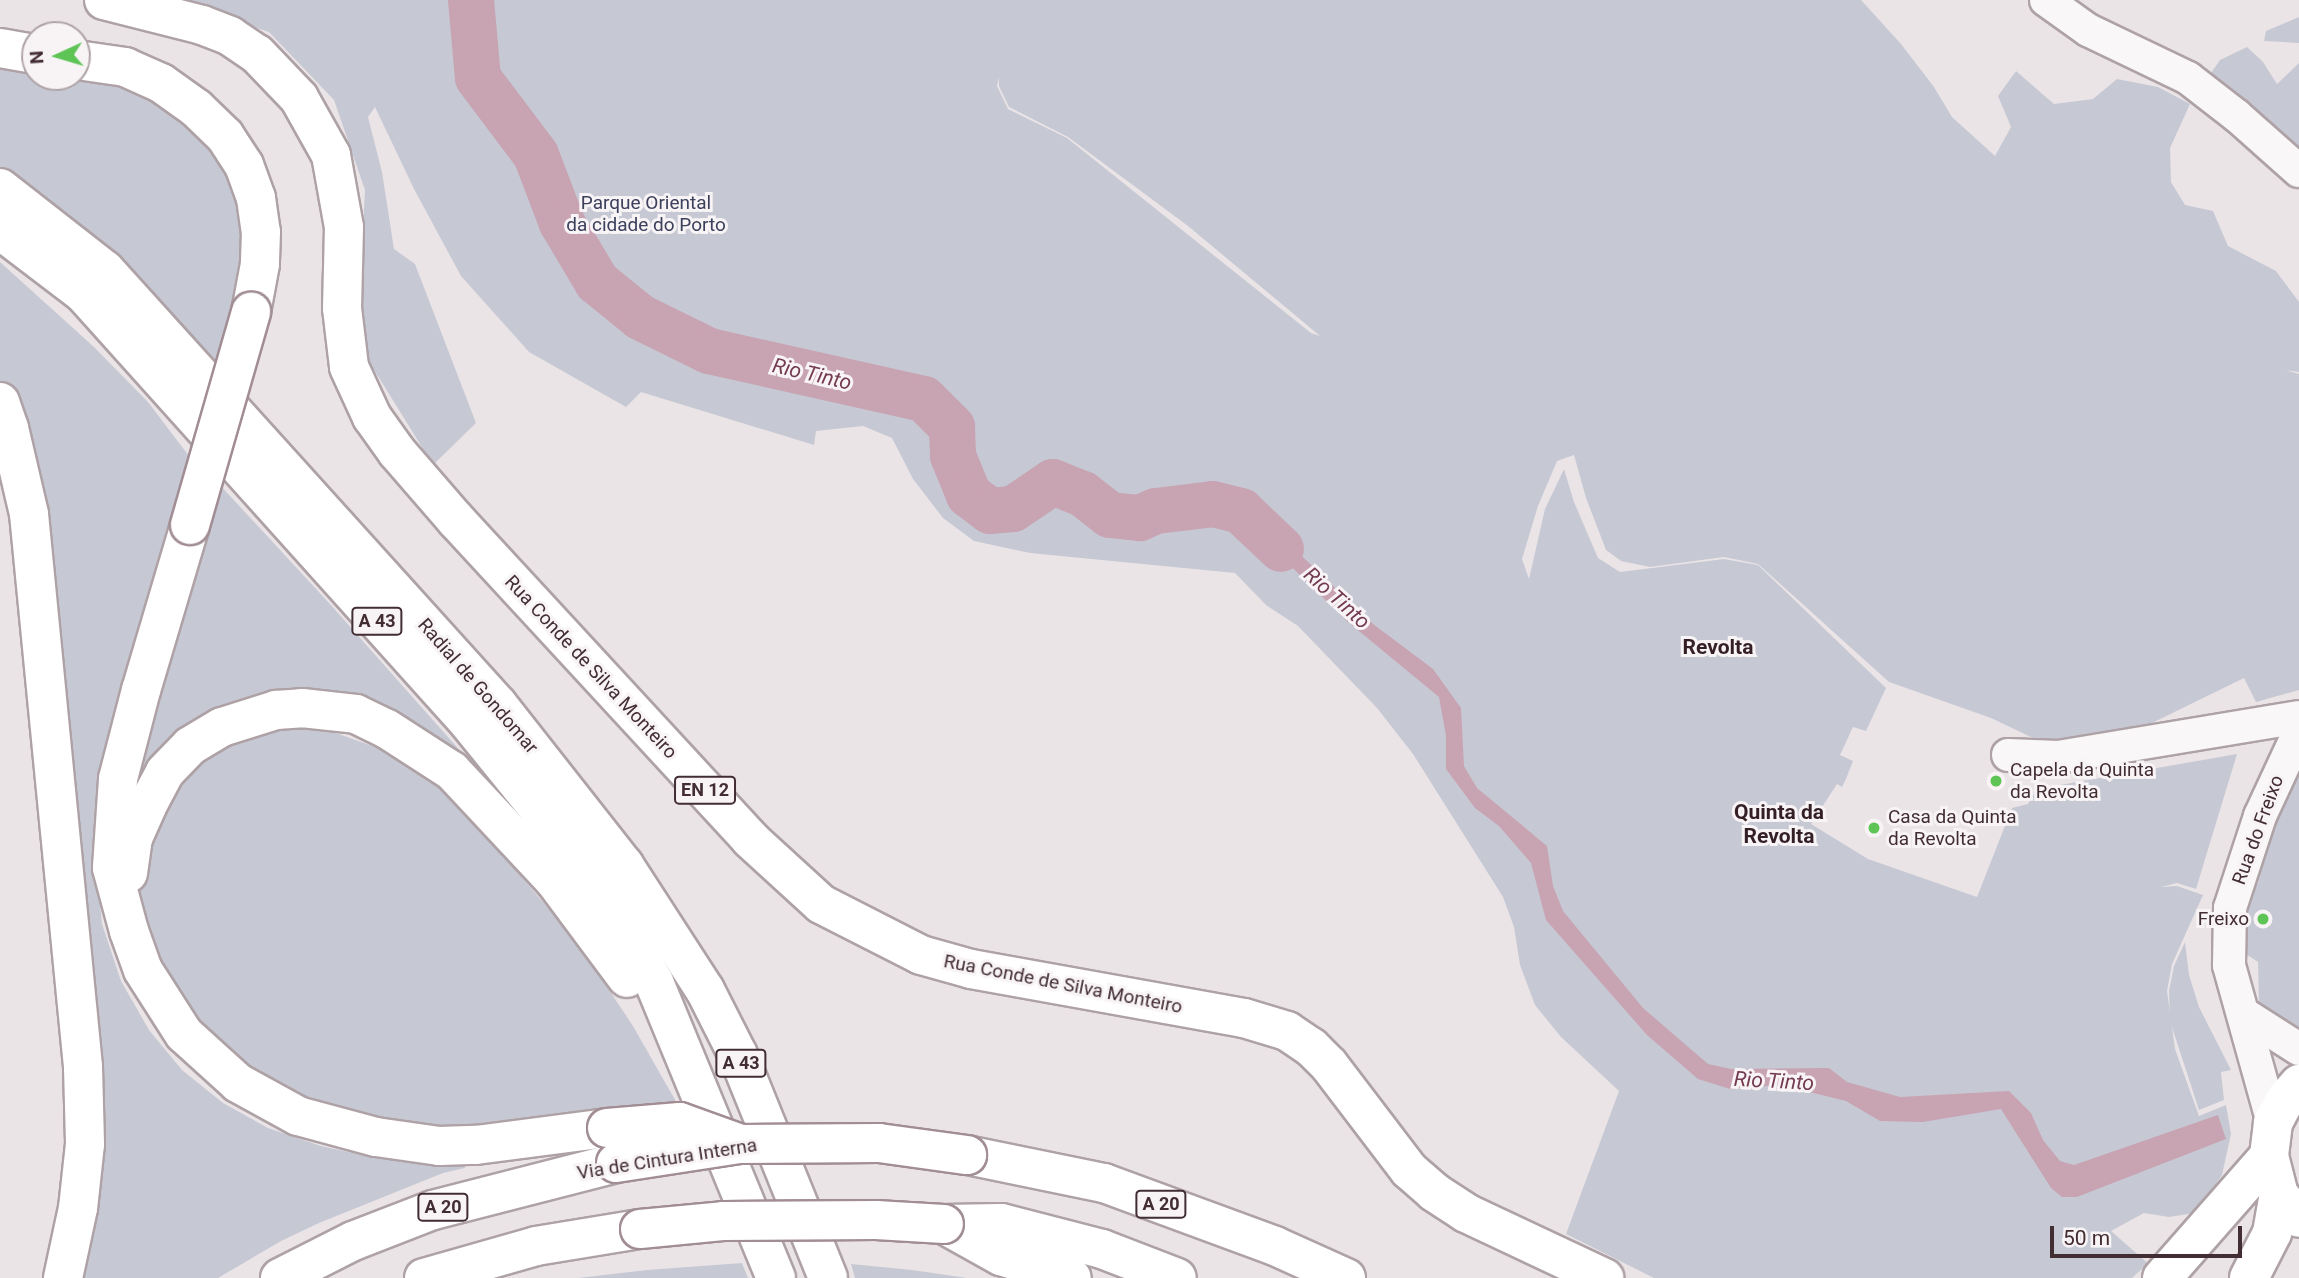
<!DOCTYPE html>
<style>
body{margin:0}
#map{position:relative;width:2299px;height:1278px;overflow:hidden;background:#ebe4e7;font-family:Roboto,sans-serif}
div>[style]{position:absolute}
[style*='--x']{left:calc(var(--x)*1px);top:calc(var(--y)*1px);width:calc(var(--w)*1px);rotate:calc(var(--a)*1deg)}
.green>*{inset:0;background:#c6c9d4}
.water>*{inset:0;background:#c8a3b2}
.river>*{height:46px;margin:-23px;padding:0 23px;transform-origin:23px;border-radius:23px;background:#c8a3b2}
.roads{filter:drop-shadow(2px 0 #aea2a6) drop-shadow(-2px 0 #aea2a6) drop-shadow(0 2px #aea2a6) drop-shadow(0 -2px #aea2a6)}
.minor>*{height:32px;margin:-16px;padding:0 16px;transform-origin:16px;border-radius:16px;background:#f9f7f8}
.major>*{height:38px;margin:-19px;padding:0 19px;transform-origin:19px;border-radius:19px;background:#fff}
.highway>*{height:38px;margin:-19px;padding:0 19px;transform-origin:19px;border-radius:19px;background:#fff}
.bridges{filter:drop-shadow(2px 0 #a18d93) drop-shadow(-2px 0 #a18d93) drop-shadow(0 2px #a18d93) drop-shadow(0 -2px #a18d93)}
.highway-bridge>*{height:38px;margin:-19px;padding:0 19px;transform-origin:19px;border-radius:19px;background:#fff}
.dots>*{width:19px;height:19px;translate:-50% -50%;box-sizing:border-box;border:4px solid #f8f4f6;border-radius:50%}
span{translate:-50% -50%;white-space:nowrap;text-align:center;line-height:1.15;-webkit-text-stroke:6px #f8f4f6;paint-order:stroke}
.shield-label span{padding:2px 5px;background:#f8f4f6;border:2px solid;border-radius:5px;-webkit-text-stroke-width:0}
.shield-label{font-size:18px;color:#422d33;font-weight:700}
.park-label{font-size:19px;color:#3c405d}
.street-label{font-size:19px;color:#422d33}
.poi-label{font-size:19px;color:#422d33}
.left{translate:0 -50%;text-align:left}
.right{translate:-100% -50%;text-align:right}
.water-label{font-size:21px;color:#733a50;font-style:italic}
.neighbourhood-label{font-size:21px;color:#331f25;font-weight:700}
.north{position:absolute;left:21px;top:21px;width:70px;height:70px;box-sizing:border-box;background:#f8f4f6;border:2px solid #afa4a8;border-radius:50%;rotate:266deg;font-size:19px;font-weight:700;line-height:28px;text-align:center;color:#422d33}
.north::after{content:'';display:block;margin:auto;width:24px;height:32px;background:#5ec455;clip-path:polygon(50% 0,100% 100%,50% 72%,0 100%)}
.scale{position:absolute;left:2050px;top:1226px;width:192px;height:32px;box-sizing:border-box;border:4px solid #422d33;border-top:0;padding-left:9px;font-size:21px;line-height:24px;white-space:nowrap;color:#422d33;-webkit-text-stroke:5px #f8f4f6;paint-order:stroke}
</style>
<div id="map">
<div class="green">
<div style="clip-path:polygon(evenodd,175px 0,1861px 0,1901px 44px,1934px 87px,1952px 117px,1995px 156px,2011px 127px,1998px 96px,2016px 71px,2054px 104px,2093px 99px,2117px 79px,2158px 87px,2190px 104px,2170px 148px,2171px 182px,2185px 205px,2213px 211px,2228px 246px,2276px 271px,2299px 302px,2299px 372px,2285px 370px,2299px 374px,2299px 690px,2256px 702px,2244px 678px,2150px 724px,2078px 743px,2057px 744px,2033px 738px,1991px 718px,1889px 682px,1758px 564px,1724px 557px,1650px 567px,1621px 561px,1606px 550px,1586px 498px,1574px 455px,1557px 461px,1538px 506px,1522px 559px,1529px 579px,1545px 509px,1564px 469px,1574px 502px,1598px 558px,1620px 572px,1724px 559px,1758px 565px,1886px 688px,1866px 731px,1853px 727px,1840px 755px,1853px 761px,1846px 779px,1842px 787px,1837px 784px,1811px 824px,1868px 859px,1977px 897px,2012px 808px,2028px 804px,2037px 789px,2237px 754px,2196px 889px,2177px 883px,2161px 887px,2177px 886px,2203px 895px,2172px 964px,2167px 991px,2175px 1049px,2199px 1116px,2226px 1105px,2231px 1134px,2222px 1175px,2195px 1213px,2169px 1217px,2144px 1213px,2111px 1231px,2151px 1266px,2148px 1270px,2144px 1267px,2132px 1278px,1654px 1278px,1566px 1234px,1619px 1091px,1561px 1037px,1535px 1005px,1520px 965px,1514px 927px,1503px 897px,1413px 754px,1377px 708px,1298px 626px,1266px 605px,1235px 573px,1030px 553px,974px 541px,943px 518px,913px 479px,892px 438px,863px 426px,816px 431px,814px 445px,641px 392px,626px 407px,529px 352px,461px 276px,414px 189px,375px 107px,368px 117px,382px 172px,394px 249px,415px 264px,476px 423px,433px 465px,368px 360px,360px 284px,365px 190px,334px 100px,269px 32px,175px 0,999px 77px,999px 86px,1009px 107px,1068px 137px,1188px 226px,1320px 336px,1311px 333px,1067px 138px,1008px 109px,997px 86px,999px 77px)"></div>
<div style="clip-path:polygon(2299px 17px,2299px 43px,2264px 41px,2266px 31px)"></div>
<div style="clip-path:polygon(2247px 47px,2263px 62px,2277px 84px,2299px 63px,2299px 154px,2204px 83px,2220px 60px)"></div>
<div style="clip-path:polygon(0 63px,35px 69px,35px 77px,77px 76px,147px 92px,188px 120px,224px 162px,244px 217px,248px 274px,216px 372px,0 170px)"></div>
<div style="clip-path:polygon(0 262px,94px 347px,148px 402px,189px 456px,97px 873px,102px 924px,121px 981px,149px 1030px,182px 1070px,223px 1103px,268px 1128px,321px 1146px,380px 1159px,463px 1161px,465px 1168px,443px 1173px,319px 1223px,281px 1241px,218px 1278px,69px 1278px,82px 1230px,0 385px)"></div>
<div style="clip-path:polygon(219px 484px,330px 604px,479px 772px,451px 764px,287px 700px,130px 794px)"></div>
<div style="clip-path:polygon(298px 728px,336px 733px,375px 747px,426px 775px,465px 811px,555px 916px,595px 969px,633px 1026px,678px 1105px,489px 1126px,433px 1127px,363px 1121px,294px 1098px,237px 1067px,185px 1016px,139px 913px,138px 879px,167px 794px,193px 768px,218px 750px,255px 733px)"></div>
<div style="clip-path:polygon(2299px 760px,2299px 1027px,2259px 1004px,2258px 962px,2237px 948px,2240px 917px,2258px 883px,2273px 818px)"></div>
<div style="clip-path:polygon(2185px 942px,2189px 975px,2199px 1007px,2231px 1070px,2221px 1072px,2224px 1100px,2199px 1110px,2170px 1021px,2169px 991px,2174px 966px)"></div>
<div style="clip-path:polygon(742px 1263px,748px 1278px,578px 1278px,647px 1270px)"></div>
<div style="clip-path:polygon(851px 1264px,912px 1270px,967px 1278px,855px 1278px)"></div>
</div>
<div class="water">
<div style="clip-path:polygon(1231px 497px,1243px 500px,1373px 624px,1433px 669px,1461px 708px,1464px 766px,1477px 788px,1547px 846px,1553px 886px,1563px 911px,1643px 1008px,1708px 1064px,1731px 1069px,1829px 1068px,1847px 1082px,1900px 1097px,2009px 1091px,2031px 1113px,2043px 1140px,2060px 1161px,2074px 1165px,2218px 1115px,2226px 1139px,2077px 1197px,2062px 1197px,2051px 1188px,2001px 1109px,1923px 1122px,1880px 1121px,1846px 1101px,1781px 1085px,1730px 1089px,1698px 1079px,1647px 1035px,1546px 920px,1531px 863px,1499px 826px,1475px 808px,1446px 769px,1446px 736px,1439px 697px,1348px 622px,1255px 531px,1236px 520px)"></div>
</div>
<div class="river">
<div style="--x:471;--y:0;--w:78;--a:84.9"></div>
<div style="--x:478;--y:78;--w:96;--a:53"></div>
<div style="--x:536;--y:155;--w:73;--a:69.1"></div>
<div style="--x:562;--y:223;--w:69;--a:59.3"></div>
<div style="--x:597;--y:282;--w:55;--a:39.1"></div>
<div style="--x:640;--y:317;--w:77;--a:26.2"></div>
<div style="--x:709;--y:351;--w:220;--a:12.6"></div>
<div style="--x:924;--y:399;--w:40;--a:45"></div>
<div style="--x:952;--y:427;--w:29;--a:88"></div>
<div style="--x:953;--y:456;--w:42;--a:67.7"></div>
<div style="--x:969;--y:495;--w:26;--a:37"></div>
<div style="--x:990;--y:511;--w:23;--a:-5"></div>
<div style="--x:1013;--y:509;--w:48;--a:-34"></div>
<div style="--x:1053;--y:482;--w:32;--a:22"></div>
<div style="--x:1083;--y:494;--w:34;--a:38"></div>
<div style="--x:1110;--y:515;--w:30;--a:6"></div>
<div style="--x:1140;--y:518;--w:17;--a:-24"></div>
<div style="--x:1156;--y:511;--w:57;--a:-7"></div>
<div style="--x:1213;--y:504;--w:29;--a:14"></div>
<div style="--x:1241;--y:511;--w:55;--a:43.5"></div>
</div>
<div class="roads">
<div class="minor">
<div style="--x:2046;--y:0;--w:52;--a:35.5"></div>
<div style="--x:2088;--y:30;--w:111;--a:25.6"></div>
<div style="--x:2188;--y:78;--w:62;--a:37.8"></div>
<div style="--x:2237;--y:116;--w:83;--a:41.6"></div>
<div style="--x:2008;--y:755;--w:50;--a:2.3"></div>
<div style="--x:2058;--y:757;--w:244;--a:-9.4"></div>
<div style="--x:2244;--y:1014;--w:65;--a:32.5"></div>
<div style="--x:2273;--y:1123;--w:164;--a:-105.6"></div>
<div style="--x:2229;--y:965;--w:57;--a:-89"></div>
<div style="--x:2230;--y:908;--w:97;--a:-71.9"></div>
<div style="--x:2260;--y:816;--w:93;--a:-65.1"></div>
</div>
<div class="major">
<div style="--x:104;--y:0;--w:101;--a:14.3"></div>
<div style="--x:202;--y:25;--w:30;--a:21"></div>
<div style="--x:230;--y:36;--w:32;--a:34"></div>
<div style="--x:257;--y:54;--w:61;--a:46.3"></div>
<div style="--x:299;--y:98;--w:65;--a:60.7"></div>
<div style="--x:331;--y:155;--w:73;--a:79.8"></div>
<div style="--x:344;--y:227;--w:81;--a:91.4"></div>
<div style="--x:342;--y:308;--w:59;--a:83.2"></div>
<div style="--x:349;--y:367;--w:55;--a:65.3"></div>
<div style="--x:372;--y:417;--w:43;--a:54.5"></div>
<div style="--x:397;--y:452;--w:90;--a:49.1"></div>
<div style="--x:456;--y:520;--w:434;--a:47.3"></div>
<div style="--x:750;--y:839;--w:96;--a:42.5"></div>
<div style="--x:821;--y:904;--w:112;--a:27"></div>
<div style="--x:921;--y:955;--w:52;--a:15.6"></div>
<div style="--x:971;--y:969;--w:277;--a:10.2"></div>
<div style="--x:1244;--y:1018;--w:45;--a:16.8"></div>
<div style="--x:1287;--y:1031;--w:29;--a:34"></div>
<div style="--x:1311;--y:1047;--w:25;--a:45"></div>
<div style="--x:1329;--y:1065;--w:132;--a:52.7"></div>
<div style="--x:1409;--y:1170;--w:33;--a:41"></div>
<div style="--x:1434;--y:1192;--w:38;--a:33"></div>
<div style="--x:1466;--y:1213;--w:153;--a:25.2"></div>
<div style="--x:2299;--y:1084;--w:21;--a:131"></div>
<div style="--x:2285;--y:1100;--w:26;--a:118"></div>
<div style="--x:2273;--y:1123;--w:33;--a:97"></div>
<div style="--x:2269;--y:1156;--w:40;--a:75.6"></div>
<div style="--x:2279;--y:1195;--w:30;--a:49"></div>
<div style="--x:2162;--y:1278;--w:162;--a:-48.7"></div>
</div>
<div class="highway">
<div style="--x:0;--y:48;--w:36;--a:10"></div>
<div style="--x:77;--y:60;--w:49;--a:8.3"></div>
<div style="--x:125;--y:67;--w:39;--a:24"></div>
<div style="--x:161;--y:83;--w:43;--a:35.5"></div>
<div style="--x:196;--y:108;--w:40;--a:44"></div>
<div style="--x:225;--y:136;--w:35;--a:57"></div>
<div style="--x:244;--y:165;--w:35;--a:70"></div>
<div style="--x:256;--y:198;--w:34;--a:82"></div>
<div style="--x:261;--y:232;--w:32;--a:92"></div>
<div style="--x:260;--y:264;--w:49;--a:100.6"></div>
<div style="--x:0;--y:188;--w:133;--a:38"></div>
<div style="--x:105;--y:270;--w:586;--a:47.9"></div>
<div style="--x:498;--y:705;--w:204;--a:51.8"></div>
<div style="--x:624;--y:865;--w:149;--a:57.1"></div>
<div style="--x:705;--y:990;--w:73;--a:63.1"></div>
<div style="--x:738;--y:1055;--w:240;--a:68"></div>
<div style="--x:0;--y:230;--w:106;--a:37.3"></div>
<div style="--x:84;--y:294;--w:576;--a:48.09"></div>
<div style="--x:469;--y:723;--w:197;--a:51"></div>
<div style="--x:593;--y:876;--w:122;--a:60.1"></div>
<div style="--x:654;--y:982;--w:320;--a:67.6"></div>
<div style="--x:0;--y:402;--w:28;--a:71"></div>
<div style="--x:9;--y:428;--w:88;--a:76.9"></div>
<div style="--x:29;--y:514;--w:556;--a:84.42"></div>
<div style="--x:83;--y:1067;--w:77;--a:88.5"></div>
<div style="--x:85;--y:1144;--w:64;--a:96.2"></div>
<div style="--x:78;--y:1208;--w:72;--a:102.1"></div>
<div style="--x:190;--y:525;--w:172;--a:106.5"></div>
<div style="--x:141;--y:690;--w:92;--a:104.5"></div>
<div style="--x:118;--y:779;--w:89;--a:93.9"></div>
<div style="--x:112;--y:868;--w:65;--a:74.9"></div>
<div style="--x:129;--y:931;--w:41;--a:70.3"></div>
<div style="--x:143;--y:970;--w:76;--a:57.4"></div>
<div style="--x:184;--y:1034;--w:73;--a:42.2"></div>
<div style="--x:238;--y:1083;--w:68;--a:28.8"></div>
<div style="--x:298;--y:1116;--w:81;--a:15.1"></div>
<div style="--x:376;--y:1137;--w:64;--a:8.1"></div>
<div style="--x:439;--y:1146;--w:37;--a:-2"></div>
<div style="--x:476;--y:1145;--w:132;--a:-7.4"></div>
<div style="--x:128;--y:873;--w:35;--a:-82"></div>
<div style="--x:133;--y:838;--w:35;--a:-66"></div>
<div style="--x:147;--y:806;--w:38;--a:-62"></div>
<div style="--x:165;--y:772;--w:36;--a:-46"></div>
<div style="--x:190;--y:746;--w:37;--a:-31"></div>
<div style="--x:222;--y:727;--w:57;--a:-17.5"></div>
<div style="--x:276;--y:710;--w:26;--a:-4"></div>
<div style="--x:302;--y:708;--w:54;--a:6.3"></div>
<div style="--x:356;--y:714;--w:34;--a:26"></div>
<div style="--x:387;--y:729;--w:77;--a:32.9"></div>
<div style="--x:452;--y:771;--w:149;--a:46.9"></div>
<div style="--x:554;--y:880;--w:122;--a:53.3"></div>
<div style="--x:967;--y:1155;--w:140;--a:11.6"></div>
<div style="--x:1104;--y:1183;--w:182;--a:20.2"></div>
<div style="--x:1275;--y:1246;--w:78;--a:24.3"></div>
<div style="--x:944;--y:1224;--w:57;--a:-1"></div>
<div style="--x:1001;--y:1223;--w:104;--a:14.4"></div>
<div style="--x:1102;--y:1249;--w:80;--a:21.1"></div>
<div style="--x:945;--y:1225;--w:64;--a:29"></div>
<div style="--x:1001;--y:1256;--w:74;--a:17.2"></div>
<div style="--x:280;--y:1278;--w:82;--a:-26.9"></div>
<div style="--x:353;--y:1241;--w:86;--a:-21.2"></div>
<div style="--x:433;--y:1210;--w:189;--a:-14.4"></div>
<div style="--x:424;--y:1278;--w:116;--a:-15.9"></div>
<div style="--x:536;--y:1246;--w:105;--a:-9.3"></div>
<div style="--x:2249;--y:1278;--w:51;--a:-62.9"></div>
<div style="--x:2272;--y:1233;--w:39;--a:-80"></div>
</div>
</div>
<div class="bridges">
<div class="highway-bridge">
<div style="--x:190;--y:525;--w:222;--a:-74"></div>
<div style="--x:607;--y:1128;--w:73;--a:-4.7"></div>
<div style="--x:680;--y:1122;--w:62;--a:19.9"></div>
<div style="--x:616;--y:1163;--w:125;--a:-8.7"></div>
<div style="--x:740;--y:1144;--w:139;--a:-0.4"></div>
<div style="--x:879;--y:1143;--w:89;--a:7.8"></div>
<div style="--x:640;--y:1229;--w:83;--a:-5.5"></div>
<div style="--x:723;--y:1221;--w:153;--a:-0.4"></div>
<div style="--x:876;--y:1220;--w:68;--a:3.4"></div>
</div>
</div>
<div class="dots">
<div style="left:1996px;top:781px;background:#5ec455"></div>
<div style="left:1874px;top:828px;background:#5ec455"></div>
<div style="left:2263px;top:919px;background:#5ec455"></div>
</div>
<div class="shield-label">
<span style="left:377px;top:621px">A 43</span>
<span style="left:705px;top:790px">EN 12</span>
<span style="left:741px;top:1063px">A 43</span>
<span style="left:1161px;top:1204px">A 20</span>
<span style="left:443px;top:1207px">A 20</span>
</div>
<div class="park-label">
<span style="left:646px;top:214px">Parque Oriental<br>da cidade do Porto</span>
</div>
<div class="street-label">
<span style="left:591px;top:667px;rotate:47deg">Rua Conde de Silva Monteiro</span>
<span style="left:478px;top:686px;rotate:49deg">Radial de Gondomar</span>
<span style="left:2258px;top:830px;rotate:-70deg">Rua do Freixo</span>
<span style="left:1063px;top:984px;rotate:11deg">Rua Conde de Silva Monteiro</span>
<span style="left:667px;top:1159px;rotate:-9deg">Via de Cintura Interna</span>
</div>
<div class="poi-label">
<span class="left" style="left:2010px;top:781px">Capela da Quinta<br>da Revolta</span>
<span class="left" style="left:1888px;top:828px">Casa da Quinta<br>da Revolta</span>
<span class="right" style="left:2249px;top:919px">Freixo</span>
</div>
<div class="water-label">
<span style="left:812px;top:374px;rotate:13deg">Rio Tinto</span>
<span style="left:1337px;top:598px;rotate:42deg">Rio Tinto</span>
<span style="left:1774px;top:1081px;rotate:3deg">Rio Tinto</span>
</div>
<div class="neighbourhood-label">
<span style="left:1718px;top:647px">Revolta</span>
<span style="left:1779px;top:824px">Quinta da<br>Revolta</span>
</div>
<div class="north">N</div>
<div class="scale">50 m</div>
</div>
